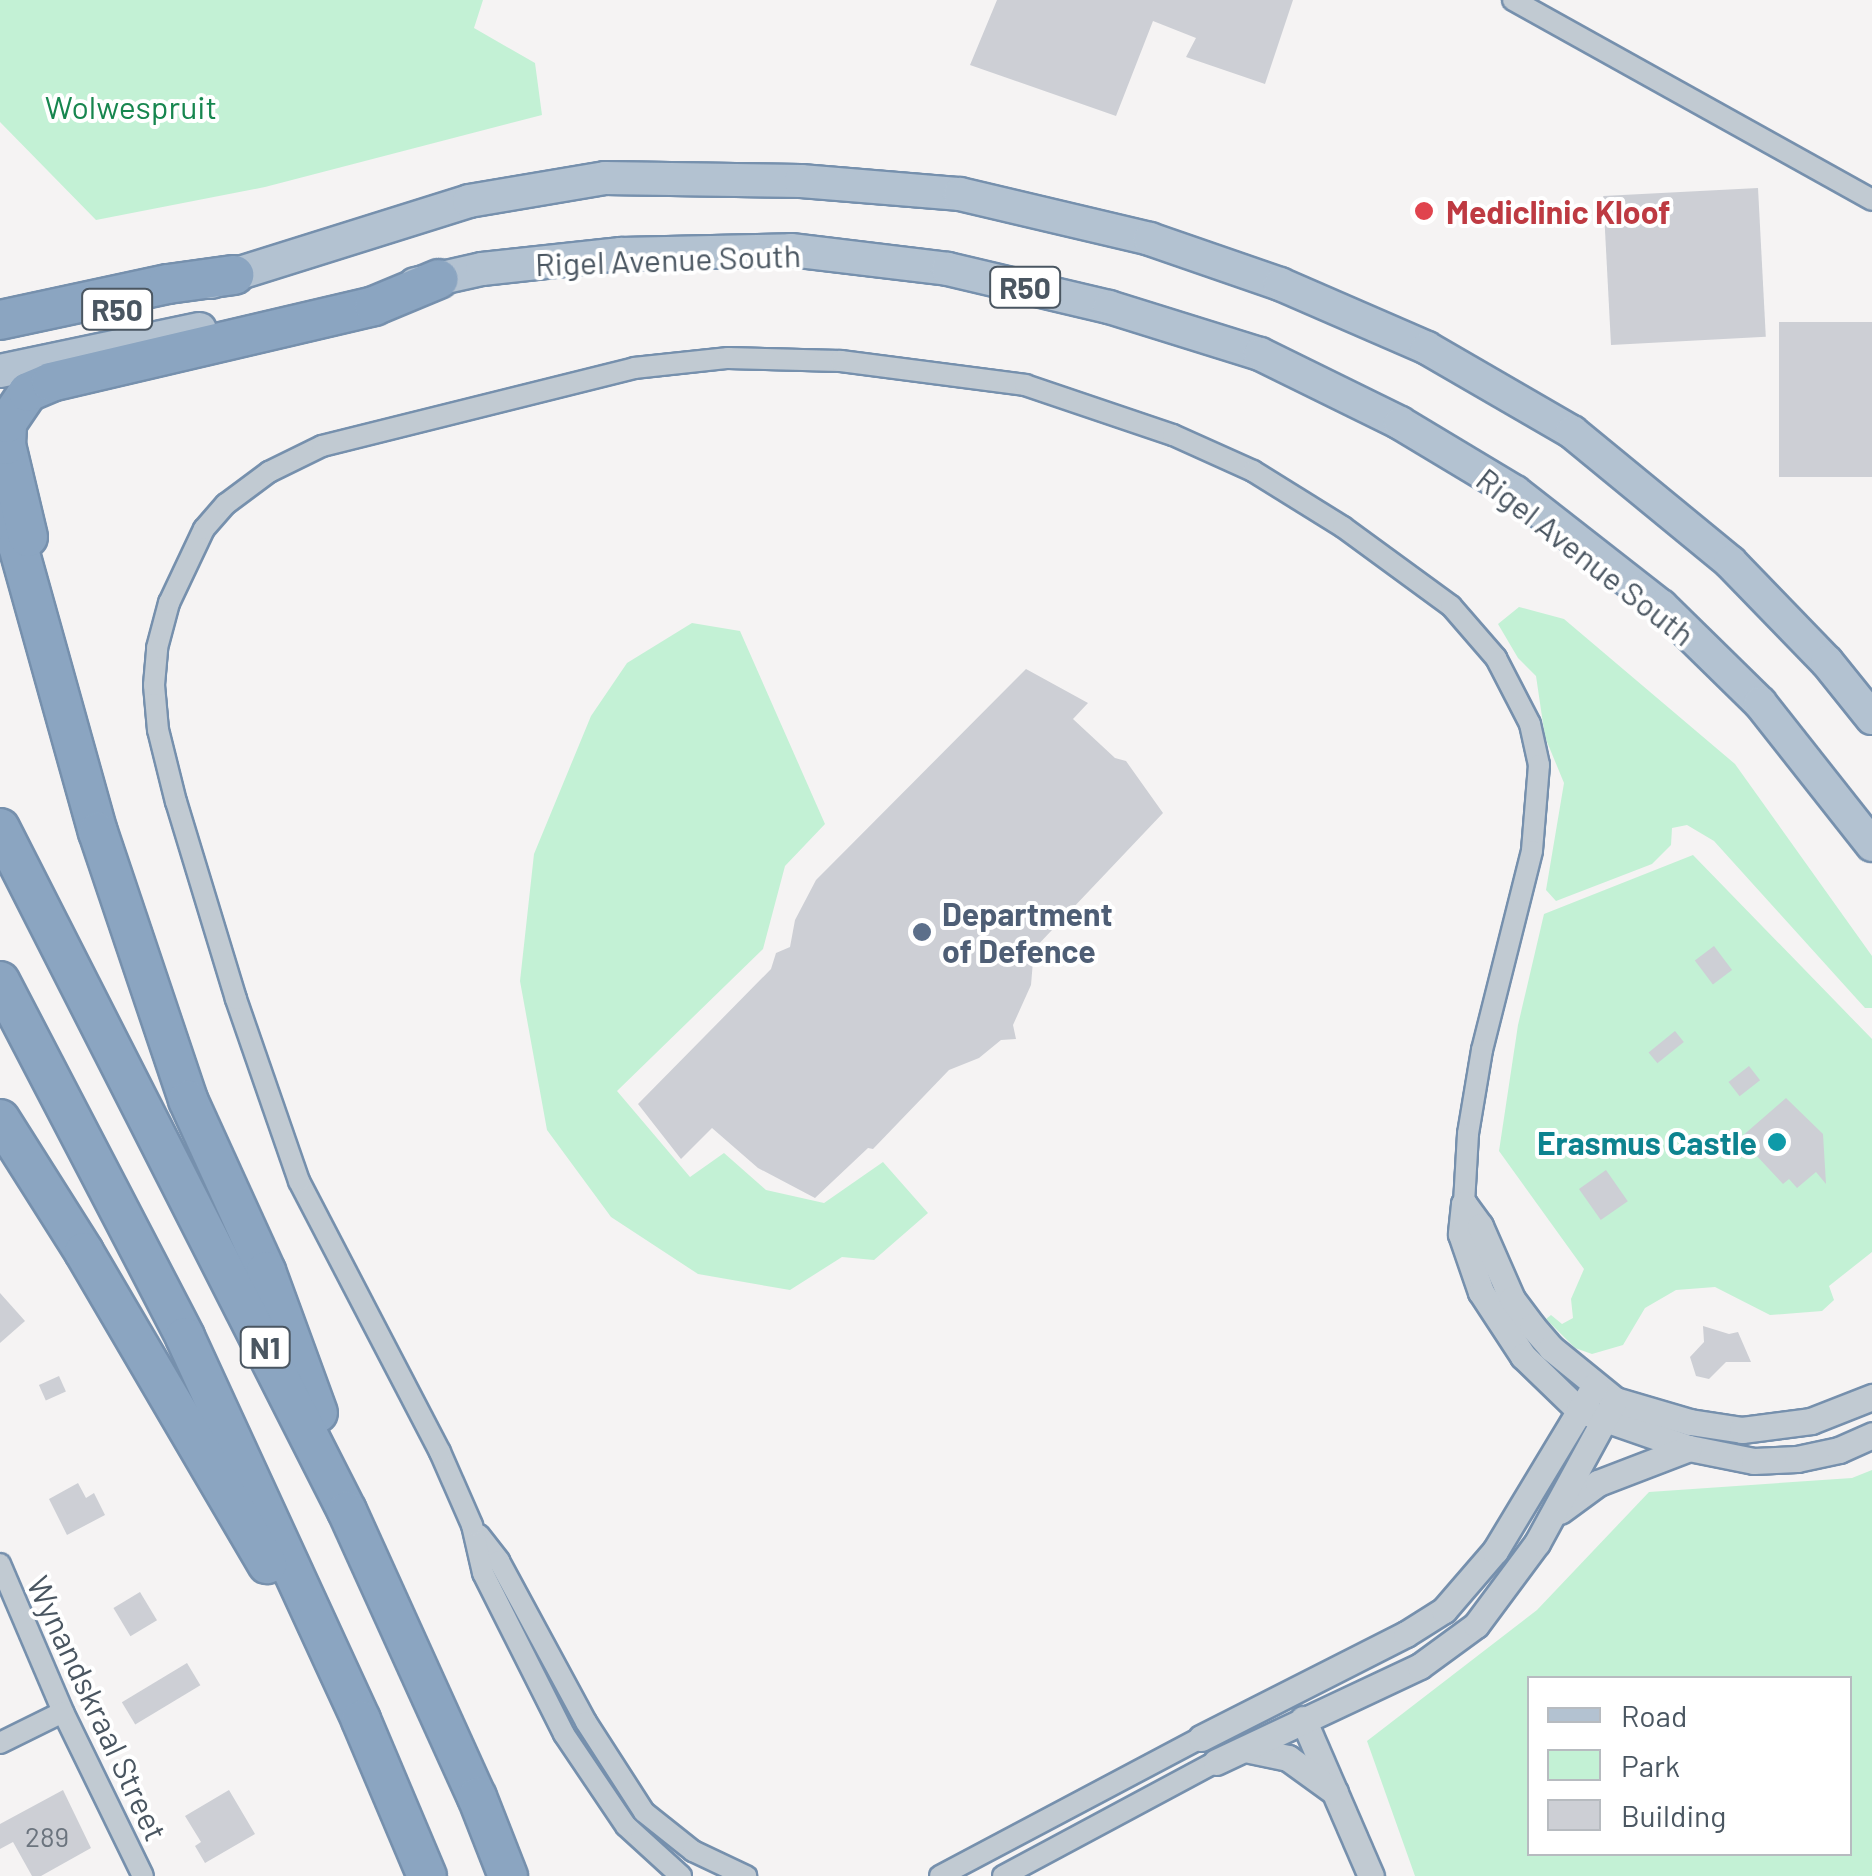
<!DOCTYPE html>
<style>
body{margin:0}
#map{position:relative;width:1872px;height:1876px;overflow:hidden;background:#f5f3f3;font-family:Barlow,sans-serif}
div>[style]{position:absolute}
[style*='--x']{left:calc(var(--x)*1px);top:calc(var(--y)*1px);width:calc(var(--w)*1px);rotate:calc(var(--a)*1deg)}
.green>*{inset:0;background:#c3f1d5}
.building>*{inset:0;background:#cdcfd5;transform-origin:0 0}
.roads{filter:drop-shadow(2px 0 #7690ad) drop-shadow(-2px 0 #7690ad) drop-shadow(0 2px #7690ad) drop-shadow(0 -2px #7690ad)}
.minor>*{height:20px;margin:-10px;padding:0 10px;transform-origin:10px;border-radius:10px;background:#c1cad2}
.tertiary>*{height:25px;margin:-12.5px;padding:0 12.5px;transform-origin:12.5px;border-radius:12.5px;background:#c1cad2}
.primary>*{height:32px;margin:-16px;padding:0 16px;transform-origin:16px;border-radius:16px;background:#b3c2d1}
.motorway>*{height:38px;margin:-19px;padding:0 19px;transform-origin:19px;border-radius:19px;background:#8ba5c1}
.dots>*{width:28px;height:28px;translate:-50% -50%;box-sizing:border-box;border:5px solid #fff;border-radius:50%}
span{translate:-50% -50%;white-space:nowrap;text-align:center;line-height:1.15;-webkit-text-stroke:8px #fff;paint-order:stroke}
.number-label{font-size:28px;color:#6b747e}
.number-label span{-webkit-text-stroke-width:0}
.shield-label span{padding:2px 8px;background:#fff;border:2px solid;border-radius:8px;-webkit-text-stroke-width:0}
.shield-label{font-size:30px;color:#4a5661;font-weight:700}
.park-label{font-size:32px;color:#17864f}
.health-label{font-size:32px;color:#be3a42;font-weight:700}
.left{translate:0 -50%;text-align:left}
.street-label{font-size:32px;color:#4a5661}
.service-label{font-size:32px;color:#4e5e75;font-weight:700}
.culture-label{font-size:32px;color:#0d838f;font-weight:700}
.right{translate:-100% -50%;text-align:right}
.legend{position:absolute;left:1527px;top:1676px;width:325px;height:180px;box-sizing:border-box;background:#fff;border:2px solid #b7bbc0;margin:0;padding:12px 18px;list-style:none;font-size:30px;color:#4a5661}
.legend li{display:flex;align-items:center;gap:20px;height:50px}
.legend b{width:50px;border:2px solid #b7bbc0}
</style>
<div id="map">
<div class="green">
<div style="clip-path:polygon(0 0,483px 0,474px 28px,535px 63px,542px 115px,265px 187px,96px 220px,0 122px)"></div>
<div style="clip-path:polygon(1519px 607px,1564px 619px,1735px 764px,1872px 956px,1872px 1008px,1865px 1008px,1714px 841px,1687px 825px,1672px 828px,1671px 845px,1652px 864px,1556px 901px,1546px 890px,1564px 783px,1545px 737px,1536px 676px,1518px 658px,1498px 624px)"></div>
<div style="clip-path:polygon(692px 623px,740px 631px,825px 824px,785px 866px,763px 949px,617px 1091px,690px 1177px,724px 1153px,766px 1190px,824px 1203px,883px 1162px,928px 1213px,874px 1260px,842px 1257px,790px 1290px,698px 1274px,611px 1217px,547px 1130px,520px 981px,534px 854px,591px 716px,627px 663px)"></div>
<div style="clip-path:polygon(1693px 855px,1872px 1039px,1872px 1252px,1829px 1286px,1834px 1300px,1822px 1311px,1770px 1315px,1715px 1287px,1676px 1290px,1645px 1308px,1623px 1345px,1592px 1354px,1575px 1348px,1546px 1319px,1551px 1315px,1562px 1324px,1573px 1318px,1571px 1299px,1584px 1269px,1499px 1151px,1518px 1025px,1544px 914px)"></div>
<div style="clip-path:polygon(evenodd,1872px 1470px,1872px 1876px,1415px 1876px,1367px 1741px,1537px 1610px,1649px 1492px,1852px 1478px,1872px 1470px,1850px 1678px,1850px 1854px,1530px 1854px,1530px 1678px,1850px 1678px)"></div>
</div>
<div class="building">
<div style="clip-path:polygon(997px 0,1293px 0,1265px 84px,1186px 57px,1196px 38px,1153px 21px,1116px 116px,970px 65px)"></div>
<div style="left:1758px;top:188px;width:149px;height:155px;rotate:87deg"></div>
<div style="left:1872px;top:322px;width:155px;height:93px;rotate:90deg"></div>
<div style="clip-path:polygon(1026px 669px,1088px 703px,1073px 719px,1115px 758px,1126px 761px,1163px 813px,1034px 949px,1031px 985px,1013px 1025px,1016px 1039px,1001px 1040px,979px 1058px,949px 1070px,873px 1149px,868px 1148px,815px 1198px,758px 1168px,712px 1128px,681px 1159px,638px 1104px,771px 969px,776px 953px,790px 947px,795px 920px,816px 880px)"></div>
<div style="left:1714px;top:946px;width:30px;height:24px;rotate:53deg"></div>
<div style="left:1675px;top:1031px;width:14px;height:34px;rotate:51deg"></div>
<div style="left:1749px;top:1066px;width:18px;height:26px;rotate:52deg"></div>
<div style="clip-path:polygon(1786px 1098px,1823px 1134px,1826px 1184px,1816px 1172px,1797px 1188px,1789px 1179px,1783px 1184px,1740px 1138px)"></div>
<div style="left:1606px;top:1170px;width:38px;height:33px;rotate:55deg"></div>
<div style="clip-path:polygon(0 1293px,25px 1321px,0 1343px)"></div>
<div style="clip-path:polygon(1703px 1326px,1729px 1334px,1738px 1332px,1751px 1362px,1726px 1362px,1709px 1379px,1696px 1376px,1690px 1357px,1704px 1342px)"></div>
<div style="left:59px;top:1376px;width:17px;height:22px;rotate:66deg"></div>
<div style="clip-path:polygon(78px 1483px,86px 1498px,94px 1493px,105px 1515px,67px 1535px,49px 1499px)"></div>
<div style="left:140px;top:1592px;width:33px;height:31px;rotate:59deg"></div>
<div style="left:187px;top:1663px;width:26px;height:76px;rotate:59deg"></div>
<div style="clip-path:polygon(63px 1790px,91px 1848px,41px 1876px,32px 1876px,13px 1842px,0 1849px,0 1824px)"></div>
<div style="clip-path:polygon(229px 1790px,255px 1834px,205px 1863px,195px 1846px,201px 1842px,185px 1816px)"></div>
</div>
<div class="roads">
<div class="minor">
<div style="--x:1513;--y:0;--w:411;--a:29.1"></div>
<div style="--x:479;--y:1535;--w:33;--a:52"></div>
<div style="--x:499;--y:1561;--w:183;--a:61.6"></div>
<div style="--x:586;--y:1722;--w:107;--a:57.2"></div>
<div style="--x:644;--y:1812;--w:63;--a:38.5"></div>
<div style="--x:693;--y:1851;--w:59;--a:25.3"></div>
<div style="--x:0;--y:1564;--w:161;--a:66.9"></div>
<div style="--x:63;--y:1712;--w:182;--a:64"></div>
<div style="--x:0;--y:1743;--w:70;--a:-26.2"></div>
<div style="--x:681;--y:1876;--w:74;--a:-137.7"></div>
<div style="--x:626;--y:1826;--w:111;--a:-124"></div>
<div style="--x:564;--y:1734;--w:180;--a:-116.7"></div>
<div style="--x:483;--y:1573;--w:49;--a:-102.9"></div>
<div style="--x:472;--y:1525;--w:80;--a:-113.7"></div>
<div style="--x:440;--y:1452;--w:305;--a:-117.5"></div>
<div style="--x:299;--y:1181;--w:193;--a:-109.1"></div>
<div style="--x:236;--y:999;--w:206;--a:-106.9"></div>
<div style="--x:176;--y:802;--w:74;--a:-104"></div>
<div style="--x:158;--y:730;--w:45;--a:-95.1"></div>
<div style="--x:154;--y:685;--w:37;--a:-85"></div>
<div style="--x:157;--y:648;--w:47;--a:-75.1"></div>
<div style="--x:169;--y:603;--w:82;--a:-64.7"></div>
<div style="--x:204;--y:529;--w:33;--a:-49"></div>
<div style="--x:226;--y:504;--w:54;--a:-36.7"></div>
<div style="--x:269;--y:472;--w:59;--a:-26.1"></div>
<div style="--x:322;--y:446;--w:322;--a:-14"></div>
<div style="--x:634;--y:368;--w:95;--a:-6.1"></div>
<div style="--x:728;--y:358;--w:113;--a:1.5"></div>
<div style="--x:841;--y:361;--w:186;--a:7.4"></div>
<div style="--x:1025;--y:385;--w:156;--a:18.7"></div>
<div style="--x:1173;--y:435;--w:88;--a:24.2"></div>
<div style="--x:1253;--y:471;--w:106;--a:31.9"></div>
<div style="--x:1343;--y:527;--w:134;--a:36.2"></div>
<div style="--x:1451;--y:606;--w:69;--a:49.1"></div>
<div style="--x:1496;--y:658;--w:74;--a:62.7"></div>
<div style="--x:1530;--y:724;--w:42;--a:77.6"></div>
<div style="--x:1539;--y:765;--w:86;--a:94.7"></div>
<div style="--x:1532;--y:851;--w:205;--a:104.1"></div>
<div style="--x:1482;--y:1050;--w:85;--a:99.5"></div>
<div style="--x:1468;--y:1134;--w:70;--a:93.3"></div>
<div style="--x:940;--y:1876;--w:295;--a:-27.9"></div>
<div style="--x:1003;--y:1876;--w:242;--a:-28.2"></div>
</div>
<div class="tertiary">
<div style="--x:1464;--y:1204;--w:30;--a:96"></div>
<div style="--x:1461;--y:1234;--w:61;--a:71"></div>
<div style="--x:1481;--y:1292;--w:77;--a:56.7"></div>
<div style="--x:1523;--y:1356;--w:78;--a:44"></div>
<div style="--x:1579;--y:1410;--w:116;--a:19.1"></div>
<div style="--x:1689;--y:1448;--w:66;--a:11.3"></div>
<div style="--x:1754;--y:1461;--w:43;--a:-2.7"></div>
<div style="--x:1797;--y:1459;--w:43;--a:-12.1"></div>
<div style="--x:1839;--y:1450;--w:36;--a:-24"></div>
<div style="--x:1464;--y:1204;--w:27;--a:54"></div>
<div style="--x:1480;--y:1226;--w:80;--a:66.3"></div>
<div style="--x:1512;--y:1299;--w:34;--a:53"></div>
<div style="--x:1532;--y:1326;--w:29;--a:49"></div>
<div style="--x:1551;--y:1348;--w:82;--a:39.1"></div>
<div style="--x:1615;--y:1400;--w:78;--a:16.3"></div>
<div style="--x:1690;--y:1422;--w:53;--a:8.7"></div>
<div style="--x:1742;--y:1430;--w:70;--a:-7.4"></div>
<div style="--x:1811;--y:1421;--w:66;--a:-21.5"></div>
<div style="--x:1560;--y:1511;--w:47;--a:-36.4"></div>
<div style="--x:1598;--y:1483;--w:97;--a:-21"></div>
<div style="--x:1303;--y:1719;--w:171;--a:66.6"></div>
<div style="--x:1201;--y:1738;--w:230;--a:-26.9"></div>
<div style="--x:1406;--y:1634;--w:45;--a:-32.3"></div>
<div style="--x:1444;--y:1610;--w:78;--a:-49.2"></div>
<div style="--x:1495;--y:1551;--w:194;--a:-58.9"></div>
<div style="--x:1245;--y:1749;--w:44;--a:11.8"></div>
<div style="--x:1288;--y:1758;--w:58;--a:35.9"></div>
<div style="--x:1216;--y:1762;--w:225;--a:-25.2"></div>
<div style="--x:1420;--y:1666;--w:69;--a:-36.2"></div>
<div style="--x:1476;--y:1625;--w:102;--a:-53.4"></div>
<div style="--x:1537;--y:1543;--w:163;--a:-61.4"></div>
</div>
<div class="primary">
<div style="--x:211;--y:282;--w:270;--a:-17.4"></div>
<div style="--x:469;--y:201;--w:138;--a:-9.6"></div>
<div style="--x:605;--y:178;--w:196;--a:0.9"></div>
<div style="--x:801;--y:181;--w:160;--a:4.7"></div>
<div style="--x:960;--y:194;--w:195;--a:13.3"></div>
<div style="--x:1150;--y:239;--w:138;--a:19.1"></div>
<div style="--x:1280;--y:284;--w:160;--a:23.5"></div>
<div style="--x:1427;--y:348;--w:168;--a:30.1"></div>
<div style="--x:1572;--y:432;--w:205;--a:39.4"></div>
<div style="--x:1730;--y:562;--w:139;--a:45.9"></div>
<div style="--x:1827;--y:662;--w:72;--a:51.2"></div>
<div style="--x:415;--y:284;--w:69;--a:-12.6"></div>
<div style="--x:482;--y:269;--w:140;--a:-6.2"></div>
<div style="--x:621;--y:254;--w:170;--a:-1.3"></div>
<div style="--x:791;--y:250;--w:158;--a:6.9"></div>
<div style="--x:948;--y:269;--w:165;--a:13.3"></div>
<div style="--x:1109;--y:307;--w:158;--a:17.3"></div>
<div style="--x:1260;--y:354;--w:156;--a:26.2"></div>
<div style="--x:1400;--y:423;--w:134;--a:31"></div>
<div style="--x:1515;--y:492;--w:185;--a:38"></div>
<div style="--x:1661;--y:606;--w:139;--a:44.4"></div>
<div style="--x:1760;--y:703;--w:181;--a:51.7"></div>
<div style="--x:0;--y:371;--w:204;--a:-11.9"></div>
</div>
<div class="motorway">
<div style="--x:0;--y:320;--w:172;--a:-12.1"></div>
<div style="--x:168;--y:284;--w:67;--a:-7.8"></div>
<div style="--x:0;--y:512;--w:38;--a:62"></div>
<div style="--x:18;--y:546;--w:297;--a:74.4"></div>
<div style="--x:98;--y:832;--w:283;--a:71.4"></div>
<div style="--x:188;--y:1100;--w:188;--a:65.5"></div>
<div style="--x:266;--y:1271;--w:151;--a:69.9"></div>
<div style="--x:28;--y:537;--w:95;--a:-103.4"></div>
<div style="--x:6;--y:445;--w:22;--a:-87"></div>
<div style="--x:7;--y:423;--w:37;--a:-56"></div>
<div style="--x:28;--y:392;--w:25;--a:-23"></div>
<div style="--x:51;--y:382;--w:332;--a:-13.2"></div>
<div style="--x:374;--y:306;--w:70;--a:-22.6"></div>
<div style="--x:0;--y:828;--w:766;--a:63.07"></div>
<div style="--x:347;--y:1511;--w:314;--a:65.6"></div>
<div style="--x:477;--y:1797;--w:85;--a:68.6"></div>
<div style="--x:0;--y:981;--w:401;--a:62.5"></div>
<div style="--x:185;--y:1337;--w:422;--a:65.3"></div>
<div style="--x:361;--y:1720;--w:169;--a:67.1"></div>
<div style="--x:0;--y:1119;--w:157;--a:57.7"></div>
<div style="--x:84;--y:1252;--w:362;--a:59.6"></div>
</div>
</div>
<div class="dots">
<div style="left:1424px;top:211px;background:#e0444e"></div>
<div style="left:922px;top:932px;background:#5c6f8a"></div>
<div style="left:1777px;top:1142px;background:#0f9aa8"></div>
</div>
<div class="number-label">
<span style="left:47px;top:1836px">289</span>
</div>
<div class="shield-label">
<span style="left:1025px;top:287px">R50</span>
<span style="left:117px;top:309px">R50</span>
<span style="left:265px;top:1347px">N1</span>
</div>
<div class="park-label">
<span style="left:131px;top:106px">Wolwespruit</span>
</div>
<div class="health-label">
<span class="left" style="left:1446px;top:211px">Mediclinic Kloof</span>
</div>
<div class="street-label">
<span style="left:668px;top:259px;rotate:-2deg">Rigel Avenue South</span>
<span style="left:1586px;top:556px;rotate:38deg">Rigel Avenue South</span>
<span style="left:98px;top:1708px;rotate:65deg">Wynandskraal Street</span>
</div>
<div class="service-label">
<span class="left" style="left:942px;top:932px">Department<br>of Defence</span>
</div>
<div class="culture-label">
<span class="right" style="left:1757px;top:1142px">Erasmus Castle</span>
</div>
<ul class="legend">
<li><b style="height:12px;background:#b3c2d1"></b>Road</li>
<li><b style="height:28px;background:#c3f1d5"></b>Park</li>
<li><b style="height:28px;background:#cdcfd5"></b>Building</li>
</ul>
</div>
